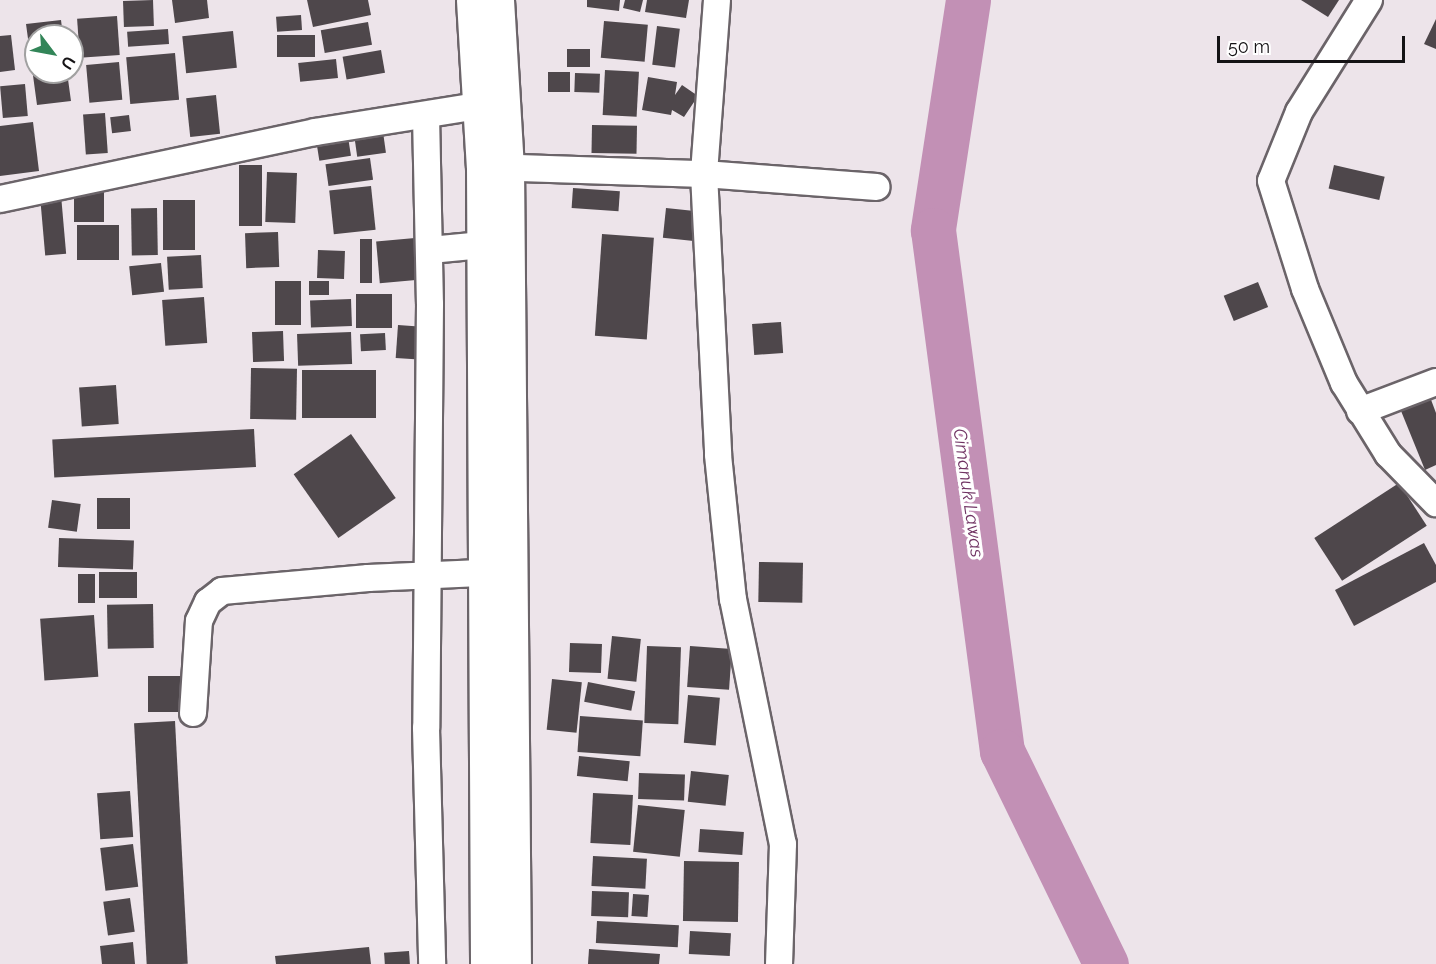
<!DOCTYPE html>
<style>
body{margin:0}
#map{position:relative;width:1436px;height:964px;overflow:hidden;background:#ede4ea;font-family:Raleway,sans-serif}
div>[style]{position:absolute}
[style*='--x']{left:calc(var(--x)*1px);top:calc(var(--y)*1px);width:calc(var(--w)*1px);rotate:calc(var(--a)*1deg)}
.river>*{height:45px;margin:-22.5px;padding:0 22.5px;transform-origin:22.5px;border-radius:22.5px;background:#c290b5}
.building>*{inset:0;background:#4e474b;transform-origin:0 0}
.roads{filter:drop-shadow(2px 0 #6b6469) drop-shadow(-2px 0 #6b6469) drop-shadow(0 2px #6b6469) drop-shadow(0 -2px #6b6469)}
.minor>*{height:26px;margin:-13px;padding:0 13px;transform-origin:13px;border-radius:13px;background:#fff}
.secondary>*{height:33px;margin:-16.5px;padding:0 16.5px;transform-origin:16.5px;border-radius:16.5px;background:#fff}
span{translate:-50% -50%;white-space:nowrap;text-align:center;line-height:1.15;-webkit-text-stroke:6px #fff;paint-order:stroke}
.water-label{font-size:18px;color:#703363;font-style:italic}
.north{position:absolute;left:24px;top:24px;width:60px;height:60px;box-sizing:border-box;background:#fff;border:2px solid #a1a1a1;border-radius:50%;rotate:122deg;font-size:16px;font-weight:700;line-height:24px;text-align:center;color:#151315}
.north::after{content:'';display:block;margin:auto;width:21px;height:27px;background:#328558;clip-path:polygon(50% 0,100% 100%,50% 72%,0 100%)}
.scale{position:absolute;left:1217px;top:36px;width:188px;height:27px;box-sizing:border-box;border:3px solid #151315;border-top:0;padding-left:8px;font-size:18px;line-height:21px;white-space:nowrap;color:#151315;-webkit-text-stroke:4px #fff;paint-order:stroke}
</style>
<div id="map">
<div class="river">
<div style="--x:968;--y:0;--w:233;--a:98.7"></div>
<div style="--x:933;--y:230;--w:526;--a:82.46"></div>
<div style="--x:1002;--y:751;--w:237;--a:64"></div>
</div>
<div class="building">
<div style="left:153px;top:0;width:26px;height:30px;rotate:88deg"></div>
<div style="clip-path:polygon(172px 0,207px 0,209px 18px,175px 23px)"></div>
<div style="clip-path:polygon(307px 0,368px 0,371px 15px,313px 27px)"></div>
<div style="clip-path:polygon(587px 0,620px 0,619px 11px,587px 7px)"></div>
<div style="clip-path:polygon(625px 0,643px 0,640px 12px,623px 8px)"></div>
<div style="clip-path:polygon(647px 0,689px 0,686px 18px,645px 12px)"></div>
<div style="clip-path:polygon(1301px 0,1339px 0,1328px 17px)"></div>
<div style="left:301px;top:15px;width:15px;height:25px;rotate:86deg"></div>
<div style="left:117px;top:16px;width:39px;height:40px;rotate:86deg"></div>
<div style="clip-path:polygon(1436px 19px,1436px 49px,1424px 44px)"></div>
<div style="clip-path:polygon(61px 20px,63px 36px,36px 36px,36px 72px,67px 72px,71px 101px,37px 105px,26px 24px)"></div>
<div style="left:604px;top:21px;width:44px;height:37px;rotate:5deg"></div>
<div style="left:368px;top:22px;width:23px;height:48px;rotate:80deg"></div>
<div style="left:657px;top:26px;width:23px;height:39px;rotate:7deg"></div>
<div style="left:168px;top:29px;width:15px;height:41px;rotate:86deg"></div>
<div style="left:233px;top:31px;width:37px;height:51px;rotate:84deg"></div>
<div style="clip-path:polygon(11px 35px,15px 70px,0 72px,0 36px)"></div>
<div style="left:315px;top:35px;width:22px;height:38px;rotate:90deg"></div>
<div style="left:567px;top:49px;width:23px;height:18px"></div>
<div style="left:381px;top:50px;width:23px;height:39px;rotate:80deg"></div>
<div style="left:175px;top:53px;width:47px;height:49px;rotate:85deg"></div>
<div style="left:336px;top:59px;width:19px;height:38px;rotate:84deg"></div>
<div style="left:119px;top:62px;width:38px;height:33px;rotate:85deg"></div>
<div style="left:605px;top:70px;width:34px;height:45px;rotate:3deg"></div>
<div style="left:548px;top:72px;width:22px;height:20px"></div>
<div style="left:575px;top:73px;width:25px;height:19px;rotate:2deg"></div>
<div style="clip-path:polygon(648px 77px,677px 82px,675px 95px,682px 85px,698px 96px,684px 117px,672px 110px,671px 115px,642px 110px)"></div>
<div style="left:25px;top:84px;width:32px;height:25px;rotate:85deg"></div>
<div style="left:216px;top:95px;width:39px;height:30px;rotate:84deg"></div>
<div style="left:105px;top:113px;width:40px;height:22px;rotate:86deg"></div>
<div style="left:129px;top:115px;width:16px;height:19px;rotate:83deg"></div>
<div style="clip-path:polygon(33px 122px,39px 171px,0 176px,0 126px)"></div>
<div style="left:592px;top:125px;width:45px;height:28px;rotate:1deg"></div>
<div style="left:383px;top:132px;width:21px;height:29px;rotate:82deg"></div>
<div style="left:348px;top:137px;width:19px;height:32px;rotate:81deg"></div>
<div style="left:370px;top:158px;width:22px;height:45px;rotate:82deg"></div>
<div style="left:239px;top:165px;width:23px;height:61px"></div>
<div style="left:1334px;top:165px;width:52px;height:24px;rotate:13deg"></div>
<div style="left:267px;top:172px;width:30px;height:50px;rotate:2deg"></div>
<div style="left:371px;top:186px;width:44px;height:42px;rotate:84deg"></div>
<div style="left:74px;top:188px;width:30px;height:34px"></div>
<div style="left:573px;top:188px;width:47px;height:20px;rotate:4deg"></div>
<div style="left:61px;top:195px;width:59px;height:21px;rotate:85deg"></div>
<div style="left:163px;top:200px;width:32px;height:50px"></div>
<div style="left:157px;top:208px;width:47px;height:26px;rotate:89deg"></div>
<div style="left:666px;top:208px;width:31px;height:30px;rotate:6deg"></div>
<div style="left:119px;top:225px;width:35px;height:42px;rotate:90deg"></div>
<div style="left:278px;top:232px;width:35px;height:33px;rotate:88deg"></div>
<div style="left:602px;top:234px;width:52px;height:102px;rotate:4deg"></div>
<div style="left:415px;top:238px;width:42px;height:39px;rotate:85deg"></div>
<div style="left:360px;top:239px;width:12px;height:44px"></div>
<div style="left:318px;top:250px;width:27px;height:28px;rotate:2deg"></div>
<div style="left:201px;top:255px;width:33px;height:34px;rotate:87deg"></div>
<div style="left:161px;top:263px;width:29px;height:32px;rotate:84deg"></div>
<div style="left:275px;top:281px;width:26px;height:44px"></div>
<div style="left:329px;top:281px;width:14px;height:20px;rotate:90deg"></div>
<div style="left:1258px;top:282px;width:27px;height:37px;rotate:68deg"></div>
<div style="left:392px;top:294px;width:34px;height:36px;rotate:90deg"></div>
<div style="left:204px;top:297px;width:46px;height:42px;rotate:86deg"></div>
<div style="left:351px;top:299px;width:27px;height:41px;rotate:88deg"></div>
<div style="left:781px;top:322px;width:31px;height:29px;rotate:86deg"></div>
<div style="left:398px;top:325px;width:31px;height:33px;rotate:4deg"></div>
<div style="left:283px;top:331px;width:30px;height:31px;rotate:88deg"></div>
<div style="left:351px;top:332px;width:32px;height:54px;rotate:88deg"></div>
<div style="left:385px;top:333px;width:17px;height:25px;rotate:87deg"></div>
<div style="left:251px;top:368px;width:46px;height:51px;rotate:1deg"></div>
<div style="left:376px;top:370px;width:48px;height:74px;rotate:90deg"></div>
<div style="left:116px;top:385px;width:39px;height:37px;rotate:86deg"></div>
<div style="clip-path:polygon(1427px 389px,1436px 413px,1436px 465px,1425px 470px,1397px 401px)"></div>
<div style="left:254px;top:429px;width:38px;height:202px;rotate:87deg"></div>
<div style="left:351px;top:434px;width:78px;height:70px;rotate:55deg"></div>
<div style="left:1399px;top:483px;width:51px;height:101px;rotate:57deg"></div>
<div style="left:130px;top:498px;width:31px;height:33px;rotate:90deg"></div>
<div style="left:52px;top:500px;width:29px;height:28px;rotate:8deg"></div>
<div style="left:59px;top:538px;width:75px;height:29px;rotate:2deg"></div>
<div style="clip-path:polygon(1424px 543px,1436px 565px,1436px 582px,1354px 626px,1335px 590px)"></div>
<div style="left:759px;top:562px;width:44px;height:40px;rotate:1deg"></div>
<div style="left:99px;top:572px;width:38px;height:26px"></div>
<div style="left:78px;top:574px;width:17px;height:29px"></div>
<div style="left:153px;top:604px;width:44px;height:46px;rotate:89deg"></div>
<div style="left:94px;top:615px;width:62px;height:54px;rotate:86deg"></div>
<div style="left:612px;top:636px;width:29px;height:43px;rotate:6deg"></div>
<div style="left:570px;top:643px;width:32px;height:29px;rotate:2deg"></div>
<div style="left:647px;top:646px;width:34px;height:77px;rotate:2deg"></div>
<div style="left:690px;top:646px;width:42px;height:41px;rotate:4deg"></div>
<div style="left:148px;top:676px;width:33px;height:36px"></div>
<div style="left:552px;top:679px;width:30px;height:51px;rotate:6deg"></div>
<div style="left:588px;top:682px;width:48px;height:20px;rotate:11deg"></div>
<div style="left:688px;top:695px;width:32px;height:48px;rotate:5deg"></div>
<div style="left:580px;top:716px;width:63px;height:36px;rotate:4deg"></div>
<div style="left:175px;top:721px;width:243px;height:41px;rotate:87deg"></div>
<div style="left:579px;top:756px;width:51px;height:20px;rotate:6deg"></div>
<div style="left:691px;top:771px;width:38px;height:31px;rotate:6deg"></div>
<div style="left:639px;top:773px;width:46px;height:26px;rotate:2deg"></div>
<div style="left:130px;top:791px;width:46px;height:33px;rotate:86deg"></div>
<div style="left:593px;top:793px;width:40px;height:50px;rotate:3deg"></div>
<div style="left:638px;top:805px;width:47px;height:47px;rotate:6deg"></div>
<div style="left:700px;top:829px;width:44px;height:23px;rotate:4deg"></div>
<div style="left:133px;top:844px;width:43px;height:33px;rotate:83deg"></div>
<div style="left:593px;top:856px;width:54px;height:30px;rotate:3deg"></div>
<div style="left:684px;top:861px;width:55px;height:60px;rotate:1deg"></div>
<div style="left:592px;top:891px;width:37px;height:25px;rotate:2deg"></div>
<div style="left:633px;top:894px;width:16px;height:22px;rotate:4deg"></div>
<div style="left:130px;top:898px;width:34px;height:27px;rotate:82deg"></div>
<div style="left:597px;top:921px;width:82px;height:22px;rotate:3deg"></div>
<div style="left:690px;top:931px;width:41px;height:23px;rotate:3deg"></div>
<div style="clip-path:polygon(133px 942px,135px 964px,102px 964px,100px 946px)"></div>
<div style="clip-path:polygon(369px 947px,371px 964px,276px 964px,275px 956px)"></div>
<div style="clip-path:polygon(589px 949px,660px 954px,659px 964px,588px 964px)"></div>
<div style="left:409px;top:951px;width:13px;height:25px;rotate:86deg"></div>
</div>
<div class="roads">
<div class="minor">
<div style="--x:717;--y:0;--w:174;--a:94.3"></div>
<div style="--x:704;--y:174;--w:281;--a:87.1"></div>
<div style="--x:718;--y:455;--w:145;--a:84.1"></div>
<div style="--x:733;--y:599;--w:250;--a:78.5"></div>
<div style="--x:783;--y:844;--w:120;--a:91.9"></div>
<div style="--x:1369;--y:0;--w:132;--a:122"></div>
<div style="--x:1299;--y:112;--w:74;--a:112.1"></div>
<div style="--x:1271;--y:181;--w:113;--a:72.5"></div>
<div style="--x:1305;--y:289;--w:102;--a:67.5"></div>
<div style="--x:1344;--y:383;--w:84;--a:58.2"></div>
<div style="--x:1388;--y:454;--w:69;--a:45.6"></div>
<div style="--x:426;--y:115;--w:189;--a:88.8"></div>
<div style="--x:430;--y:304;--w:424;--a:90.5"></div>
<div style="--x:426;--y:728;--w:236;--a:88.5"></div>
<div style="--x:489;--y:167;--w:215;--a:1.9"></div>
<div style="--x:704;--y:174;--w:173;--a:4.3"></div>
<div style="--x:0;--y:199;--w:322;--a:-12"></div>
<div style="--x:315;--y:132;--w:165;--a:-9.1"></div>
<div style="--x:430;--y:250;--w:53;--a:-5.4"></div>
<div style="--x:1360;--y:411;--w:81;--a:-20.9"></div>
<div style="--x:193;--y:713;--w:92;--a:-86.3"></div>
<div style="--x:199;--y:621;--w:21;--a:-65"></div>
<div style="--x:208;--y:602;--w:18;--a:-38"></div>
<div style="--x:222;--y:591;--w:147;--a:-5.1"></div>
<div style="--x:368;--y:578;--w:135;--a:-2.5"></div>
</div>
<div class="secondary">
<div style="--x:473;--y:0;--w:167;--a:86.6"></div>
<div style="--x:483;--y:167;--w:797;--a:89.71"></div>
<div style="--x:497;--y:0;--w:166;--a:86.6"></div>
<div style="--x:507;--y:166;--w:798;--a:89.5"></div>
</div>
</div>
<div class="water-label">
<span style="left:968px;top:493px;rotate:82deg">Cimanuk Lawas</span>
</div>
<div class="north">U</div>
<div class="scale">50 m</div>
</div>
